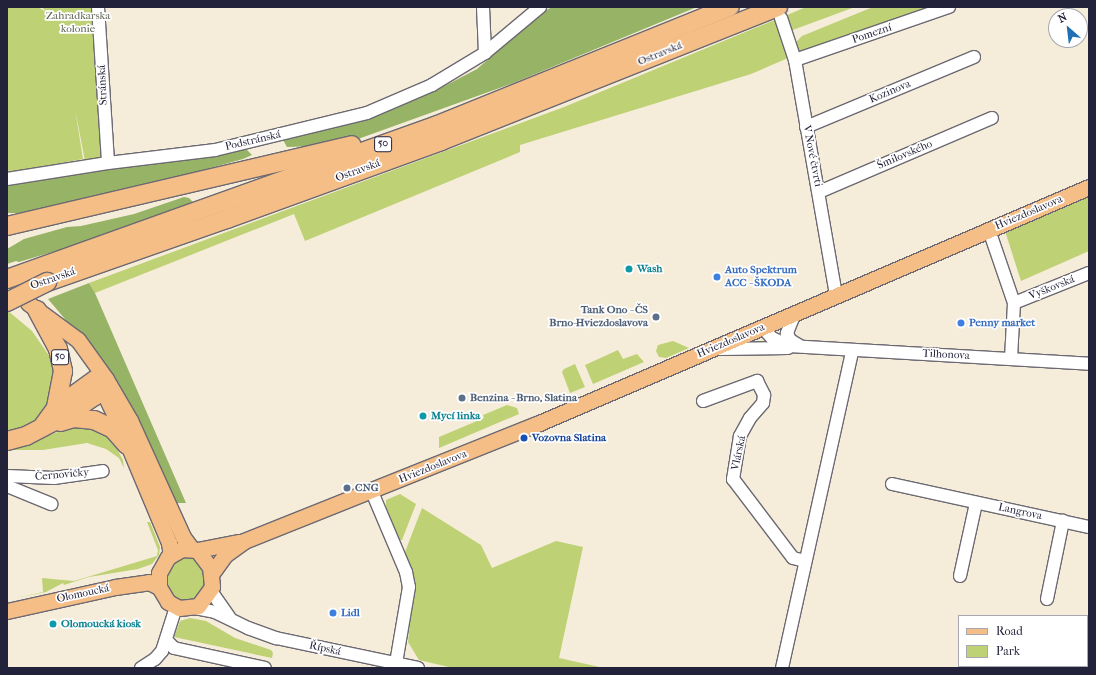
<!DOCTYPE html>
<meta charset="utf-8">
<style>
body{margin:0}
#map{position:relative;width:1096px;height:675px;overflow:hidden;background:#f5edd9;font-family:"IM FELL French Canon",serif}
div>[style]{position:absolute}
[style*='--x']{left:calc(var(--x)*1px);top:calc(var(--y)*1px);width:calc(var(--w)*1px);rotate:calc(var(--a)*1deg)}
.green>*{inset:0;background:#bed174}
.forest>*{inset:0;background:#96b366}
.roads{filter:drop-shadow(1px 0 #6c6972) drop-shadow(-1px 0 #6c6972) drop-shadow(0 1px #6c6972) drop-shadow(0 -1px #6c6972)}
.minor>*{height:12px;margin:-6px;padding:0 6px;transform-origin:6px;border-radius:6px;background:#fff}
.major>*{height:15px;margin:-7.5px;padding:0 7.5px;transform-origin:7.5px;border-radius:7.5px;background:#f6be87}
.highway>*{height:18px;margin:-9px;padding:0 9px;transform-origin:9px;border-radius:9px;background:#f6be87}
.bridges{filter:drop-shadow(1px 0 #6c6972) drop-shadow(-1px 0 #6c6972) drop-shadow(0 1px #6c6972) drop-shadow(0 -1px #6c6972)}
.highway-bridge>*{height:18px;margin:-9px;padding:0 9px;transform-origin:9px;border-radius:9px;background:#f6be87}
.dots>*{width:11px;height:11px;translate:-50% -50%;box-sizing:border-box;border:2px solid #fff;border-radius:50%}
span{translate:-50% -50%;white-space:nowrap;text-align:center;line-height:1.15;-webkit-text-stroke:3.5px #fff;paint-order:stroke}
.shield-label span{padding:1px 3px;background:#fff;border:1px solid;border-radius:3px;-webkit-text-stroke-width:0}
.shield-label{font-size:10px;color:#22223b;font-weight:700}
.park-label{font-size:11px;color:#595f4f}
.street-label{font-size:11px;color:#22223b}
.culture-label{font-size:11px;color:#0d838f;font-weight:700}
.left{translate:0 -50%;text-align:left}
.shop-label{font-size:11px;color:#366cbe;font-weight:700}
.service-label{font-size:11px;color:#4e5e75;font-weight:700}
.right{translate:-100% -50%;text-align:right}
.transit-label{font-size:11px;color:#164399;font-weight:700}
.frame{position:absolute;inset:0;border:8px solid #22223b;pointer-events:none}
.legend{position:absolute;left:958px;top:615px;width:130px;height:52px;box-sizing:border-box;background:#fff;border:1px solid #a7a7b1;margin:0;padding:5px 7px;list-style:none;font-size:12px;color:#22223b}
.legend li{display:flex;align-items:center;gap:8px;height:20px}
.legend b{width:20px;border:1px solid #a7a7b1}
.north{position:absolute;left:1048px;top:8px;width:40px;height:40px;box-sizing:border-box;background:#fff;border:1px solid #a7a7b1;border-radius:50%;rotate:332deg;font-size:11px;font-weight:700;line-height:16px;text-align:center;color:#22223b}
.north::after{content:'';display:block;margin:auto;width:14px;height:18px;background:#1f6fb2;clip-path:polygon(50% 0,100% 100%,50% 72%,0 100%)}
</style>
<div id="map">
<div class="green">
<div style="clip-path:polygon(7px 7px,38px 7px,46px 12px,42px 7px,93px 7px,101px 158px,85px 161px,75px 109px,83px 159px,13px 172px,7px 170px)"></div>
<div style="clip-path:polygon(806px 7px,855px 7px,790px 31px,785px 16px)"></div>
<div style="clip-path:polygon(873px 7px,941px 7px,796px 56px,796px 42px,802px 36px)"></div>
<div style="clip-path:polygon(777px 19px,788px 58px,751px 74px,520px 145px,520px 152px,305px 241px,294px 214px,95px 293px,89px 283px,564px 107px)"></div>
<div style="clip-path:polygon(1089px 194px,1089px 251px,1021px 281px,1005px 231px)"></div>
<div style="clip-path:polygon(7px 310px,32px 331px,50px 357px,53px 370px,52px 387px,45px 414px,31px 427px,7px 435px)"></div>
<div style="clip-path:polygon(673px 341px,689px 348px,666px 358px,659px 357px,656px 351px,658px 345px)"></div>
<div style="clip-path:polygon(618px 350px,623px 359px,637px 354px,644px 362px,593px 384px,585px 365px)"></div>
<div style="clip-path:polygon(575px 364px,585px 387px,570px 393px,562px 372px,564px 369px)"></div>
<div style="clip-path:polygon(507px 405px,517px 408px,519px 414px,439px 448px,439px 437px,484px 418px,483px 415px)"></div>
<div style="clip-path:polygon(72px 427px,86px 427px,110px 437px,123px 460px,124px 468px,119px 458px,106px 449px,87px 443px,43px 450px,7px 450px)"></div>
<div style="clip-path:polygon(400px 494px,416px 504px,402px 540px,399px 540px,386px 506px,386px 500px)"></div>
<div style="clip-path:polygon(422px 508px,481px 545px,492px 568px,556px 541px,583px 547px,559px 658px,604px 668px,453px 668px,419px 660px,408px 642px,414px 582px,405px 552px)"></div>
<div style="clip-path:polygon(147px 522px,150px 522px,160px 547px,159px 555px,152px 564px,138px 569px,89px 577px,64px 585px,63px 583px,46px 592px,17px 598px,43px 592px,42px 578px,74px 581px,157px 556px,158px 550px)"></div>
<div style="clip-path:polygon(179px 556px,196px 557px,205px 574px,203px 594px,191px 601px,183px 602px,175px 598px,166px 582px,167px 575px)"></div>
<div style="clip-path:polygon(190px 618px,206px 621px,235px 638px,271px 650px,273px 653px,272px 658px,174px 637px,180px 621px)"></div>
</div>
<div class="forest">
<div style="clip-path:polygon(552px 7px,697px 7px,516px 82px,358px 139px,317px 146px,287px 147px,283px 140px,370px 119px,435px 91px,477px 69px,543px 12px)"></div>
<div style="clip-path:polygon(245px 148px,252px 155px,243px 159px,156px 183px,27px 213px,7px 213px,7px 186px)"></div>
<div style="clip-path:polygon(184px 197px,189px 198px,194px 203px,79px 244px,19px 262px,16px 261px,7px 264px,7px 249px,24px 239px,67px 227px,81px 226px,134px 214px)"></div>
<div style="clip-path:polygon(89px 283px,95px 293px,186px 503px,175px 503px,97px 357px,48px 299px)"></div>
</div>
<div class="roads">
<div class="minor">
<div style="--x:98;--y:7;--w:156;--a:86.3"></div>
<div style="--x:483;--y:7;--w:46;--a:87.5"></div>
<div style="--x:781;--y:18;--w:44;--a:71.6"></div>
<div style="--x:795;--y:60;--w:240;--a:80.1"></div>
<div style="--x:795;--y:60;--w:163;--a:-19"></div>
<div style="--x:806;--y:127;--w:182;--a:-22.6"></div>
<div style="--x:7;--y:179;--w:102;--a:-9"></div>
<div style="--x:108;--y:163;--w:108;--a:-6.9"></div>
<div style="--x:215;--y:150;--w:156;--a:-13.7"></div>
<div style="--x:367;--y:113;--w:71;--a:-23.3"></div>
<div style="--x:432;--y:85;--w:62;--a:-31.1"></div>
<div style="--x:485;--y:53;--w:72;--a:-39.9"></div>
<div style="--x:819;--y:192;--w:188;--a:-23.2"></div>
<div style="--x:989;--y:230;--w:77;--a:71.1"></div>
<div style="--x:1014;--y:303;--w:55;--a:93.1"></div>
<div style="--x:1014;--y:303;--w:81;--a:-21.8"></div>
<div style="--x:795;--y:313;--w:22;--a:112"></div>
<div style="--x:787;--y:333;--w:8;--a:67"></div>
<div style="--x:790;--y:340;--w:12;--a:31"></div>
<div style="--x:763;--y:328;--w:13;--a:48"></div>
<div style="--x:772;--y:338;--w:19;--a:25"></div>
<div style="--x:789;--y:346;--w:301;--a:3.4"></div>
<div style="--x:720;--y:349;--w:68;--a:-0.8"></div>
<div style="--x:703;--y:401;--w:58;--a:-20.3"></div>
<div style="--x:757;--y:381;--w:16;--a:63"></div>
<div style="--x:764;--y:395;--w:8;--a:97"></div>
<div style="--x:763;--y:403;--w:20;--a:131"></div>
<div style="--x:750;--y:418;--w:21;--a:119"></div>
<div style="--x:740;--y:436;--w:44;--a:99.2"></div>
<div style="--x:733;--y:479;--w:99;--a:52.8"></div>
<div style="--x:793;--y:558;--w:12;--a:14"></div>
<div style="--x:7;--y:476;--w:47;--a:2.4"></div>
<div style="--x:54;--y:478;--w:49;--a:-8.1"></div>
<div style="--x:892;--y:484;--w:202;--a:12.3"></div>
<div style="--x:7;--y:486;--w:48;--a:22.2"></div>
<div style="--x:372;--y:492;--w:87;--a:67"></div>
<div style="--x:406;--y:572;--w:15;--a:79"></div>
<div style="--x:409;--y:587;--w:77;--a:99.7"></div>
<div style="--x:960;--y:576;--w:75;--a:-77.6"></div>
<div style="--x:211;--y:591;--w:32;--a:55"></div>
<div style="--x:1047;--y:599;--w:80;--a:-78.4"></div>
<div style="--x:195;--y:608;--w:20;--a:11"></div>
<div style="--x:215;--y:612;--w:37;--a:26"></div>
<div style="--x:248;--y:628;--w:30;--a:20"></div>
<div style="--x:276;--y:638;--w:145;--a:11.9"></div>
<div style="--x:166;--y:640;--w:11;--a:45"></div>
<div style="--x:174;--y:648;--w:93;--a:12.4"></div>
<div style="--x:141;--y:668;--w:17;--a:-33"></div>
<div style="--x:155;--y:659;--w:11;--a:-49"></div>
<div style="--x:162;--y:651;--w:46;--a:-72.3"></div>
<div style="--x:782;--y:668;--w:325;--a:-77.5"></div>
</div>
<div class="major">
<div style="--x:28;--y:303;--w:62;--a:36.5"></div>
<div style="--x:78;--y:340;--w:48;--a:54.3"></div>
<div style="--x:106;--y:379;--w:48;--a:59.7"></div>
<div style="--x:130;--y:420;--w:128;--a:65.6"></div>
<div style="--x:183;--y:537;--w:15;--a:53"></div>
<div style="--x:103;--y:391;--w:41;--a:64.1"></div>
<div style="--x:121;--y:428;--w:125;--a:67.3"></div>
<div style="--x:169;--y:543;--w:12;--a:81"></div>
<div style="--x:197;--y:550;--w:21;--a:53"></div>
<div style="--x:210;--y:567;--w:20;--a:84"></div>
<div style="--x:212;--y:587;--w:24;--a:126"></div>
<div style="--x:198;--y:606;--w:19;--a:174"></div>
<div style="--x:179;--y:608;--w:13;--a:-151"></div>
<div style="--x:168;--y:602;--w:17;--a:-121"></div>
<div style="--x:159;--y:587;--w:14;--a:-90"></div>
<div style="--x:159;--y:573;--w:18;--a:-61"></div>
<div style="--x:168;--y:557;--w:16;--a:-30"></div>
<div style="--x:182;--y:549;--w:15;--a:4"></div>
<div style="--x:197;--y:550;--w:43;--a:-10.8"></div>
<div style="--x:212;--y:573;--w:22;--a:-54"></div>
<div style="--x:225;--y:555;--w:24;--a:-36"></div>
<div style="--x:244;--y:541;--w:315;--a:-21.8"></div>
<div style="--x:537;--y:424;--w:601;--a:-23.24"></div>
<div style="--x:7;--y:611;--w:111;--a:-12.5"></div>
<div style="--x:115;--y:587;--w:34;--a:-8"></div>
<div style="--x:149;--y:582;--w:11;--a:27"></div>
</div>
<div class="highway">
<div style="--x:7;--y:226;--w:354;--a:-13.2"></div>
<div style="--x:7;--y:279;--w:455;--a:-19.7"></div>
<div style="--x:435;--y:126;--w:318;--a:-22"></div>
<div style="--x:47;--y:282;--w:191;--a:-19.3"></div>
<div style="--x:227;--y:219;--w:228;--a:-20"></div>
<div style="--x:441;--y:141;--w:363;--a:-21.7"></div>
<div style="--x:37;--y:310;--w:44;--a:61.7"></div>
<div style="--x:58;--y:349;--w:23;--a:77"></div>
<div style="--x:63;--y:371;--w:38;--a:101"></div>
<div style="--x:56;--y:408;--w:22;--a:126"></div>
<div style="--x:56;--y:408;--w:49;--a:-35.9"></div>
<div style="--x:60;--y:422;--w:15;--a:-16"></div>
<div style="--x:74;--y:418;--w:20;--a:6"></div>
<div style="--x:94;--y:420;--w:21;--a:25"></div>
<div style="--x:113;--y:429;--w:21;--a:49"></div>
<div style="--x:7;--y:441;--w:20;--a:-15"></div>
<div style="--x:26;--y:436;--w:47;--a:-27.6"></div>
<div style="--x:68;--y:414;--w:32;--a:-34"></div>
<div style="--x:95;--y:396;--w:10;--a:-53"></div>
</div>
</div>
<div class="bridges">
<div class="highway-bridge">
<div style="--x:7;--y:302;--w:45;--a:-26.6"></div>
</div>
</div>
<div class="dots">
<div style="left:629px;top:269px;background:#0f9aa8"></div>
<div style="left:717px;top:277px;background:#3f7fe0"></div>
<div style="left:656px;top:317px;background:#5c6f8a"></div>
<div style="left:961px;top:323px;background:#3f7fe0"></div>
<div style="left:462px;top:398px;background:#5c6f8a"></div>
<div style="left:423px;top:416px;background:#0f9aa8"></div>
<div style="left:524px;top:438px;background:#1a4fb4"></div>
<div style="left:347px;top:488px;background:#5c6f8a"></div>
<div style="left:333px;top:613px;background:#3f7fe0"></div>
<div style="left:53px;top:624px;background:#0f9aa8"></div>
</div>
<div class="shield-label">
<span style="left:383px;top:144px">50</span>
<span style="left:60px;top:357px">50</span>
</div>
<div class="park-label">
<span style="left:78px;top:23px">Zahradkarska<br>kolonie</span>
</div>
<div class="street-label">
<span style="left:872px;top:34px;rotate:-19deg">Pomezní</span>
<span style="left:660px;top:54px;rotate:-22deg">Ostravská</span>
<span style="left:103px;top:85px;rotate:-93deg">Stránská</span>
<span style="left:890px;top:92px;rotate:-23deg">Kozinova</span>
<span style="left:253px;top:141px;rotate:-13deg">Podstránská</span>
<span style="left:905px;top:155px;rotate:-23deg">Šmilovského</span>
<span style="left:812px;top:156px;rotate:79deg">V Nové čtvrti</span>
<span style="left:358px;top:171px;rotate:-20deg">Ostravská</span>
<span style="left:1029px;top:213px;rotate:-23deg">Hviezdoslavova</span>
<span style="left:53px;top:279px;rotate:-19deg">Ostravská</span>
<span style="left:1052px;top:288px;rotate:-22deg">Vyškovská</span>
<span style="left:731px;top:341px;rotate:-23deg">Hviezdoslavova</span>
<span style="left:946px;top:355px;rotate:3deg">Tilhonova</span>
<span style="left:739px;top:453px;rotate:-78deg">Vlárská</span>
<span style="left:433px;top:467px;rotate:-22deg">Hviezdoslavova</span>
<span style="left:62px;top:475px;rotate:-5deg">Černovičky</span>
<span style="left:1020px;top:512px;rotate:12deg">Langrova</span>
<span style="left:83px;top:594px;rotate:-12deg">Olomoucká</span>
<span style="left:325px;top:649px;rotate:12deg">Řípská</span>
</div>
<div class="culture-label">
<span class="left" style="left:637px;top:269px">Wash</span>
<span class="left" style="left:431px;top:416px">Mycí linka</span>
<span class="left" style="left:61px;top:624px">Olomoucká kiosk</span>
</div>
<div class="shop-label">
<span class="left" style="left:725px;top:277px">Auto Spektrum<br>ACC - ŠKODA</span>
<span class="left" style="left:969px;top:323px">Penny market</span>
<span class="left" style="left:341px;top:613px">Lidl</span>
</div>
<div class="service-label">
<span class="right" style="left:648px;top:317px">Tank Ono - ČS<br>Brno-Hviezdoslavova</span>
<span class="left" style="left:470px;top:398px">Benzina - Brno, Slatina</span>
<span class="left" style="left:355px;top:488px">CNG</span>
</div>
<div class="transit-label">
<span class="left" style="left:532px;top:438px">Vozovna Slatina</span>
</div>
<div class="frame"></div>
<ul class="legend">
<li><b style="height:5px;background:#f6be87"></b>Road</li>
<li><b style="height:11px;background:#bed174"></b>Park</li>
</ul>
<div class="north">N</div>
</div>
